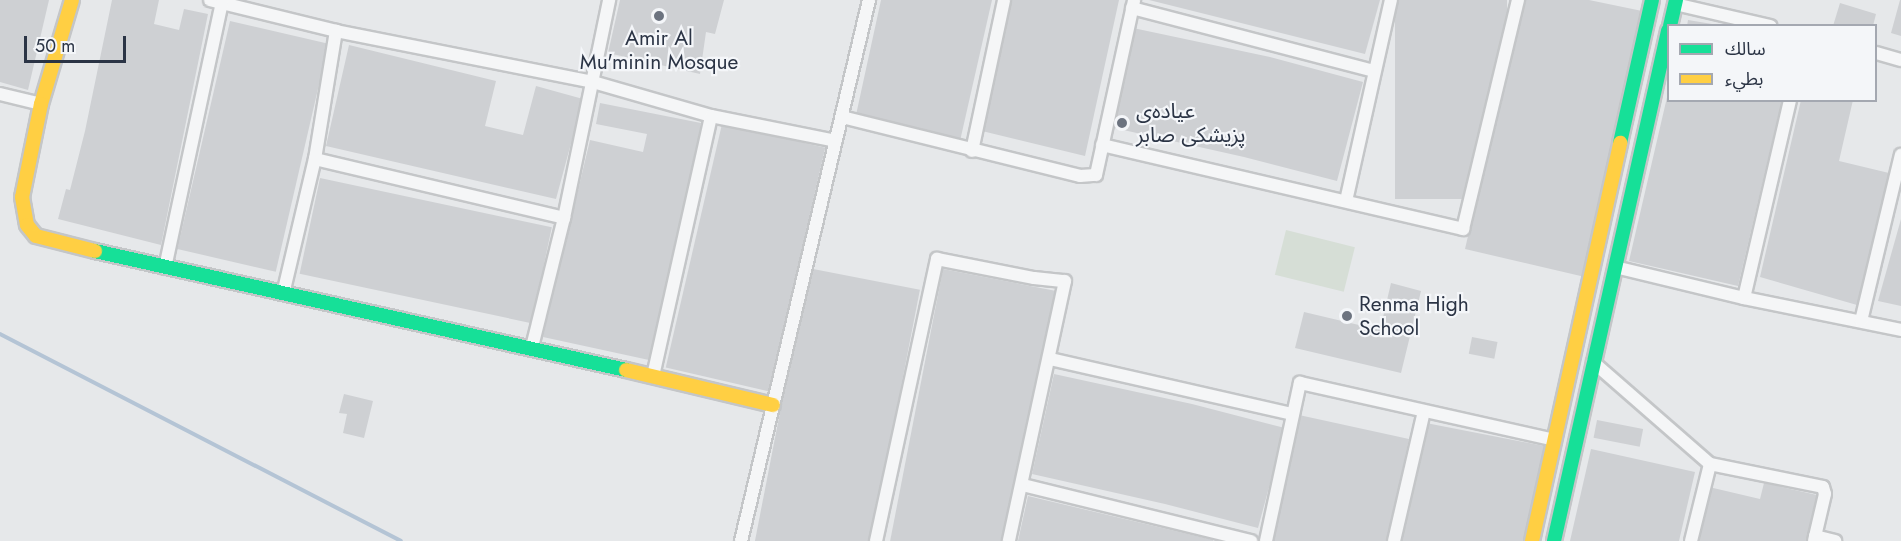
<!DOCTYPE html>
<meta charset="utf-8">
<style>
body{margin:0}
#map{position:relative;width:1901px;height:541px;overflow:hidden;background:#e6e8ea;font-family:Jost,"Noto Sans Arabic",sans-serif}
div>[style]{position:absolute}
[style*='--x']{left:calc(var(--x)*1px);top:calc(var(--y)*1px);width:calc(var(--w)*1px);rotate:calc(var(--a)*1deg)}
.green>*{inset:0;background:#d6ded6;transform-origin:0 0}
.stream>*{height:4px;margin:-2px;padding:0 2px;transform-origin:2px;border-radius:2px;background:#b4c4d5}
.building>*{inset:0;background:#ced0d3;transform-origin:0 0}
.roads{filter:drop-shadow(2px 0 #c4c6c8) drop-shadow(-2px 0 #c4c6c8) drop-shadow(0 2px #c4c6c8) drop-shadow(0 -2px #c4c6c8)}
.street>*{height:12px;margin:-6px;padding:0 6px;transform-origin:6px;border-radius:6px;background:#f5f6f7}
.fast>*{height:14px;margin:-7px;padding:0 7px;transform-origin:7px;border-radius:7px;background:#16e098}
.slow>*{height:14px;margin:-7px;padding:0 7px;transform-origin:7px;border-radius:7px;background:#ffcf43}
.dots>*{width:16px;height:16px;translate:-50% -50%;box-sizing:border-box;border:3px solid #f4f6f9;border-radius:50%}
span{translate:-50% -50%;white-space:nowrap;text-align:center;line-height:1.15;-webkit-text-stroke:4.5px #f4f6f9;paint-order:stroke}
.poi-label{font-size:21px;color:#2b3445}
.left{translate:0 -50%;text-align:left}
.legend{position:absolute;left:1667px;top:24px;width:210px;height:78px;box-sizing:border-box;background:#f4f6f9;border:2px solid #a4a8b1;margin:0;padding:8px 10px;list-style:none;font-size:18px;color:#2b3445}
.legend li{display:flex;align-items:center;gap:12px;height:30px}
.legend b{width:30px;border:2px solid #a4a8b1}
.scale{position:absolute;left:24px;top:36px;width:102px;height:27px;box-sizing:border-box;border:3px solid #2b3445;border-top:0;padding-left:8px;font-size:18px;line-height:21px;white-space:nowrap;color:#2b3445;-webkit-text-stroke:4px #f4f6f9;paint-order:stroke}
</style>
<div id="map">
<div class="green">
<div style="left:1286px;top:230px;width:71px;height:46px;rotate:14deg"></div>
</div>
<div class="stream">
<div style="--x:0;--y:334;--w:451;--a:27.3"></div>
</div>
<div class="building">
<div style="clip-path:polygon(0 0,49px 0,28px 90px,0 82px)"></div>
<div style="clip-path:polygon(112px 0,159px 0,154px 24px,179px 30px,184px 9px,208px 14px,161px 245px,58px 219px,66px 189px,70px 190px,85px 131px)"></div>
<div style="clip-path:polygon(620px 0,724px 0,715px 34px,706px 32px,700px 74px,608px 53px)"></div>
<div style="clip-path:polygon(881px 0,992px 0,960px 141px,856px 115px)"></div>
<div style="clip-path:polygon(1010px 0,1119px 0,1085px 156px,982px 131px)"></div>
<div style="clip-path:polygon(1149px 0,1380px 0,1365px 54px)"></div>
<div style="left:1395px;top:0;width:112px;height:199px"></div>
<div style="clip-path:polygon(1526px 0,1589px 0,1647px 12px,1585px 277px,1465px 249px,1504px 78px)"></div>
<div style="clip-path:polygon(1900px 0,1901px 0,1901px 36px,1891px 33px)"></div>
<div style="clip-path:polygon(1840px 3px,1876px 14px,1873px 26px,1833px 26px)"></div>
<div style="clip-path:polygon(1688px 20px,1712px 24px,1712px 26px,1687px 26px)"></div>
<div style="left:230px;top:21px;width:101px;height:234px;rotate:13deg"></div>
<div style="clip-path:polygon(1133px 28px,1270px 57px,1363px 82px,1337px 181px,1244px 157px,1110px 127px)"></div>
<div style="clip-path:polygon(349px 45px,496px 81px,485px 126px,523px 135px,536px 86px,583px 99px,556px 199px,326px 146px)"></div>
<div style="clip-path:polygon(1668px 93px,1668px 100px,1782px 100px,1738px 286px,1629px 261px)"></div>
<div style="clip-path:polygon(1801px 100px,1853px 100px,1839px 161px,1889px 173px,1857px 305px,1760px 277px)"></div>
<div style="clip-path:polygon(600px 103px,701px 123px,690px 183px,649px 360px,543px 337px,590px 140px,643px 152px,647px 134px,596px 124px)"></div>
<div style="left:722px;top:124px;width:106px;height:250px;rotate:13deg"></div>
<div style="left:320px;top:178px;width:237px;height:98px;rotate:12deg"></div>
<div style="clip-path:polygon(1901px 219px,1901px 306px,1878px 301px)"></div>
<div style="left:808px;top:268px;width:114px;height:278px;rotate:11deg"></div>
<div style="left:943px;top:269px;width:114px;height:278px;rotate:11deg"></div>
<div style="clip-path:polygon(1391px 283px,1421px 291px,1401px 373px,1295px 348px,1304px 312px,1380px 330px)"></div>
<div style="left:1472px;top:337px;width:26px;height:17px;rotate:11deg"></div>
<div style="clip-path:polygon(1054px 374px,1192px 404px,1285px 428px,1258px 528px,1165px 504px,1032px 474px)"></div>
<div style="clip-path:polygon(344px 394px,373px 401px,364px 438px,343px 433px,347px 414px,339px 413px)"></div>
<div style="clip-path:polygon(1299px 415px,1409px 439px,1387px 541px,1272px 541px)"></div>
<div style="left:1597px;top:420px;width:47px;height:18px;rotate:11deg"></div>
<div style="clip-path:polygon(1426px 423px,1544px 446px,1525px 541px,1401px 541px)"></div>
<div style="clip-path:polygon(1591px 449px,1695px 472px,1679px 541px,1570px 541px)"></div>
<div style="clip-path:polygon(1764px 483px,1817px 495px,1806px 541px,1696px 541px,1709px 487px,1760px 499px)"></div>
<div style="clip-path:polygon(1028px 496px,1213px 540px,1213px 541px,1018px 541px)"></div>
</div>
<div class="roads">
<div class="street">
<div style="--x:210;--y:0;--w:130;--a:13.8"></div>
<div style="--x:336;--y:31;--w:262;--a:11.2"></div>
<div style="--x:593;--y:82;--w:123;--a:16.1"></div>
<div style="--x:711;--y:116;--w:127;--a:11.3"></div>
<div style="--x:1675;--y:4;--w:98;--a:13"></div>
<div style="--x:1132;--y:8;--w:250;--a:14.6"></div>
<div style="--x:1876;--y:53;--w:26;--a:16"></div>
<div style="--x:0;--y:94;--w:42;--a:13.7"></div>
<div style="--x:842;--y:117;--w:245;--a:13.9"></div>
<div style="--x:1080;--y:176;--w:16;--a:-4"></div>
<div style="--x:1096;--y:175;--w:179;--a:-77.7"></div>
<div style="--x:1102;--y:145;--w:371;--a:13.1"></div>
<div style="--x:1463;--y:229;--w:236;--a:-76.5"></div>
<div style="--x:972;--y:151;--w:154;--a:-78"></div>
<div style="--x:315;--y:159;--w:256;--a:13.3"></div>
<div style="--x:1346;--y:201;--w:206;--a:-77.4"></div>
<div style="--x:1615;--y:267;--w:133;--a:13.5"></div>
<div style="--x:1744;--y:298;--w:160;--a:11.5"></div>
<div style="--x:165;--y:268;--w:272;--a:-77.9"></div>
<div style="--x:283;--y:294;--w:139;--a:-76.7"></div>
<div style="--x:315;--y:159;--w:130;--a:-80.7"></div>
<div style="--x:1744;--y:298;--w:203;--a:-76.9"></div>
<div style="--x:1861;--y:321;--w:171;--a:-76.5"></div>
<div style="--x:532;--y:347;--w:133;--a:-76.1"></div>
<div style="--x:564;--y:218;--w:223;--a:-78.3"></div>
<div style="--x:1050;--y:359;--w:249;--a:12.8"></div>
<div style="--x:1593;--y:362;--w:155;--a:41.1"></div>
<div style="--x:1710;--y:464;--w:115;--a:11.5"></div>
<div style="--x:1823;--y:487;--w:7;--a:74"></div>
<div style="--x:1825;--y:494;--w:48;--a:103.2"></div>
<div style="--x:653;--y:376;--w:266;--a:-77.4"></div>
<div style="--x:1023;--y:485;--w:235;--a:13.8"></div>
<div style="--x:1815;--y:536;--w:21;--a:14"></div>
<div style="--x:741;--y:541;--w:556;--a:-76.69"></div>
<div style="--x:876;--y:541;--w:289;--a:-77.8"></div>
<div style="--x:937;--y:259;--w:99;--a:11.1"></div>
<div style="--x:1034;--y:278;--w:31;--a:6"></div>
<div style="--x:1065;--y:281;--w:266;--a:102.2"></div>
<div style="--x:1266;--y:541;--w:162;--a:-77.9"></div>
<div style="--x:1300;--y:383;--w:261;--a:12.6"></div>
<div style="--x:1394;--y:541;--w:133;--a:-77"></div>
<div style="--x:1691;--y:541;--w:79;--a:-76.1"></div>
</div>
<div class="fast">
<div style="--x:1670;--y:26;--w:27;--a:-77"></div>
<div style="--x:1620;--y:143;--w:147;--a:-77.4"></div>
<div style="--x:95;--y:251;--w:544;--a:12.63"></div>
<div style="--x:1554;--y:541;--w:523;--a:-77.4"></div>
</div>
<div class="slow">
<div style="--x:72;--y:0;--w:109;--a:106.6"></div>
<div style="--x:41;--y:104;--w:95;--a:101.5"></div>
<div style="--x:22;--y:197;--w:28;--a:80"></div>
<div style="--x:27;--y:225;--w:14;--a:51"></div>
<div style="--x:36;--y:236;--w:61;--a:14.3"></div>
<div style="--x:626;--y:370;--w:151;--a:13.4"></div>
<div style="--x:1532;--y:541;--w:408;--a:-77.5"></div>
</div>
</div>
<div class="dots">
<div style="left:659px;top:16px;background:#6c737f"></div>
<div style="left:1122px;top:123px;background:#6c737f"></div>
<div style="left:1347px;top:316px;background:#6c737f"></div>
</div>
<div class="poi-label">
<span style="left:659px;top:50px">Amir Al<br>Mu'minin Mosque</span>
<span class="left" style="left:1136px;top:123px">عیادەی<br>پزیشکی صابر</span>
<span class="left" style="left:1359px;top:316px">Renma High<br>School</span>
</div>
<ul class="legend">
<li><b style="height:8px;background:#16e098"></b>سالك</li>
<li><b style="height:8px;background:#ffcf43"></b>بطيء</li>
</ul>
<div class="scale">50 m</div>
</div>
